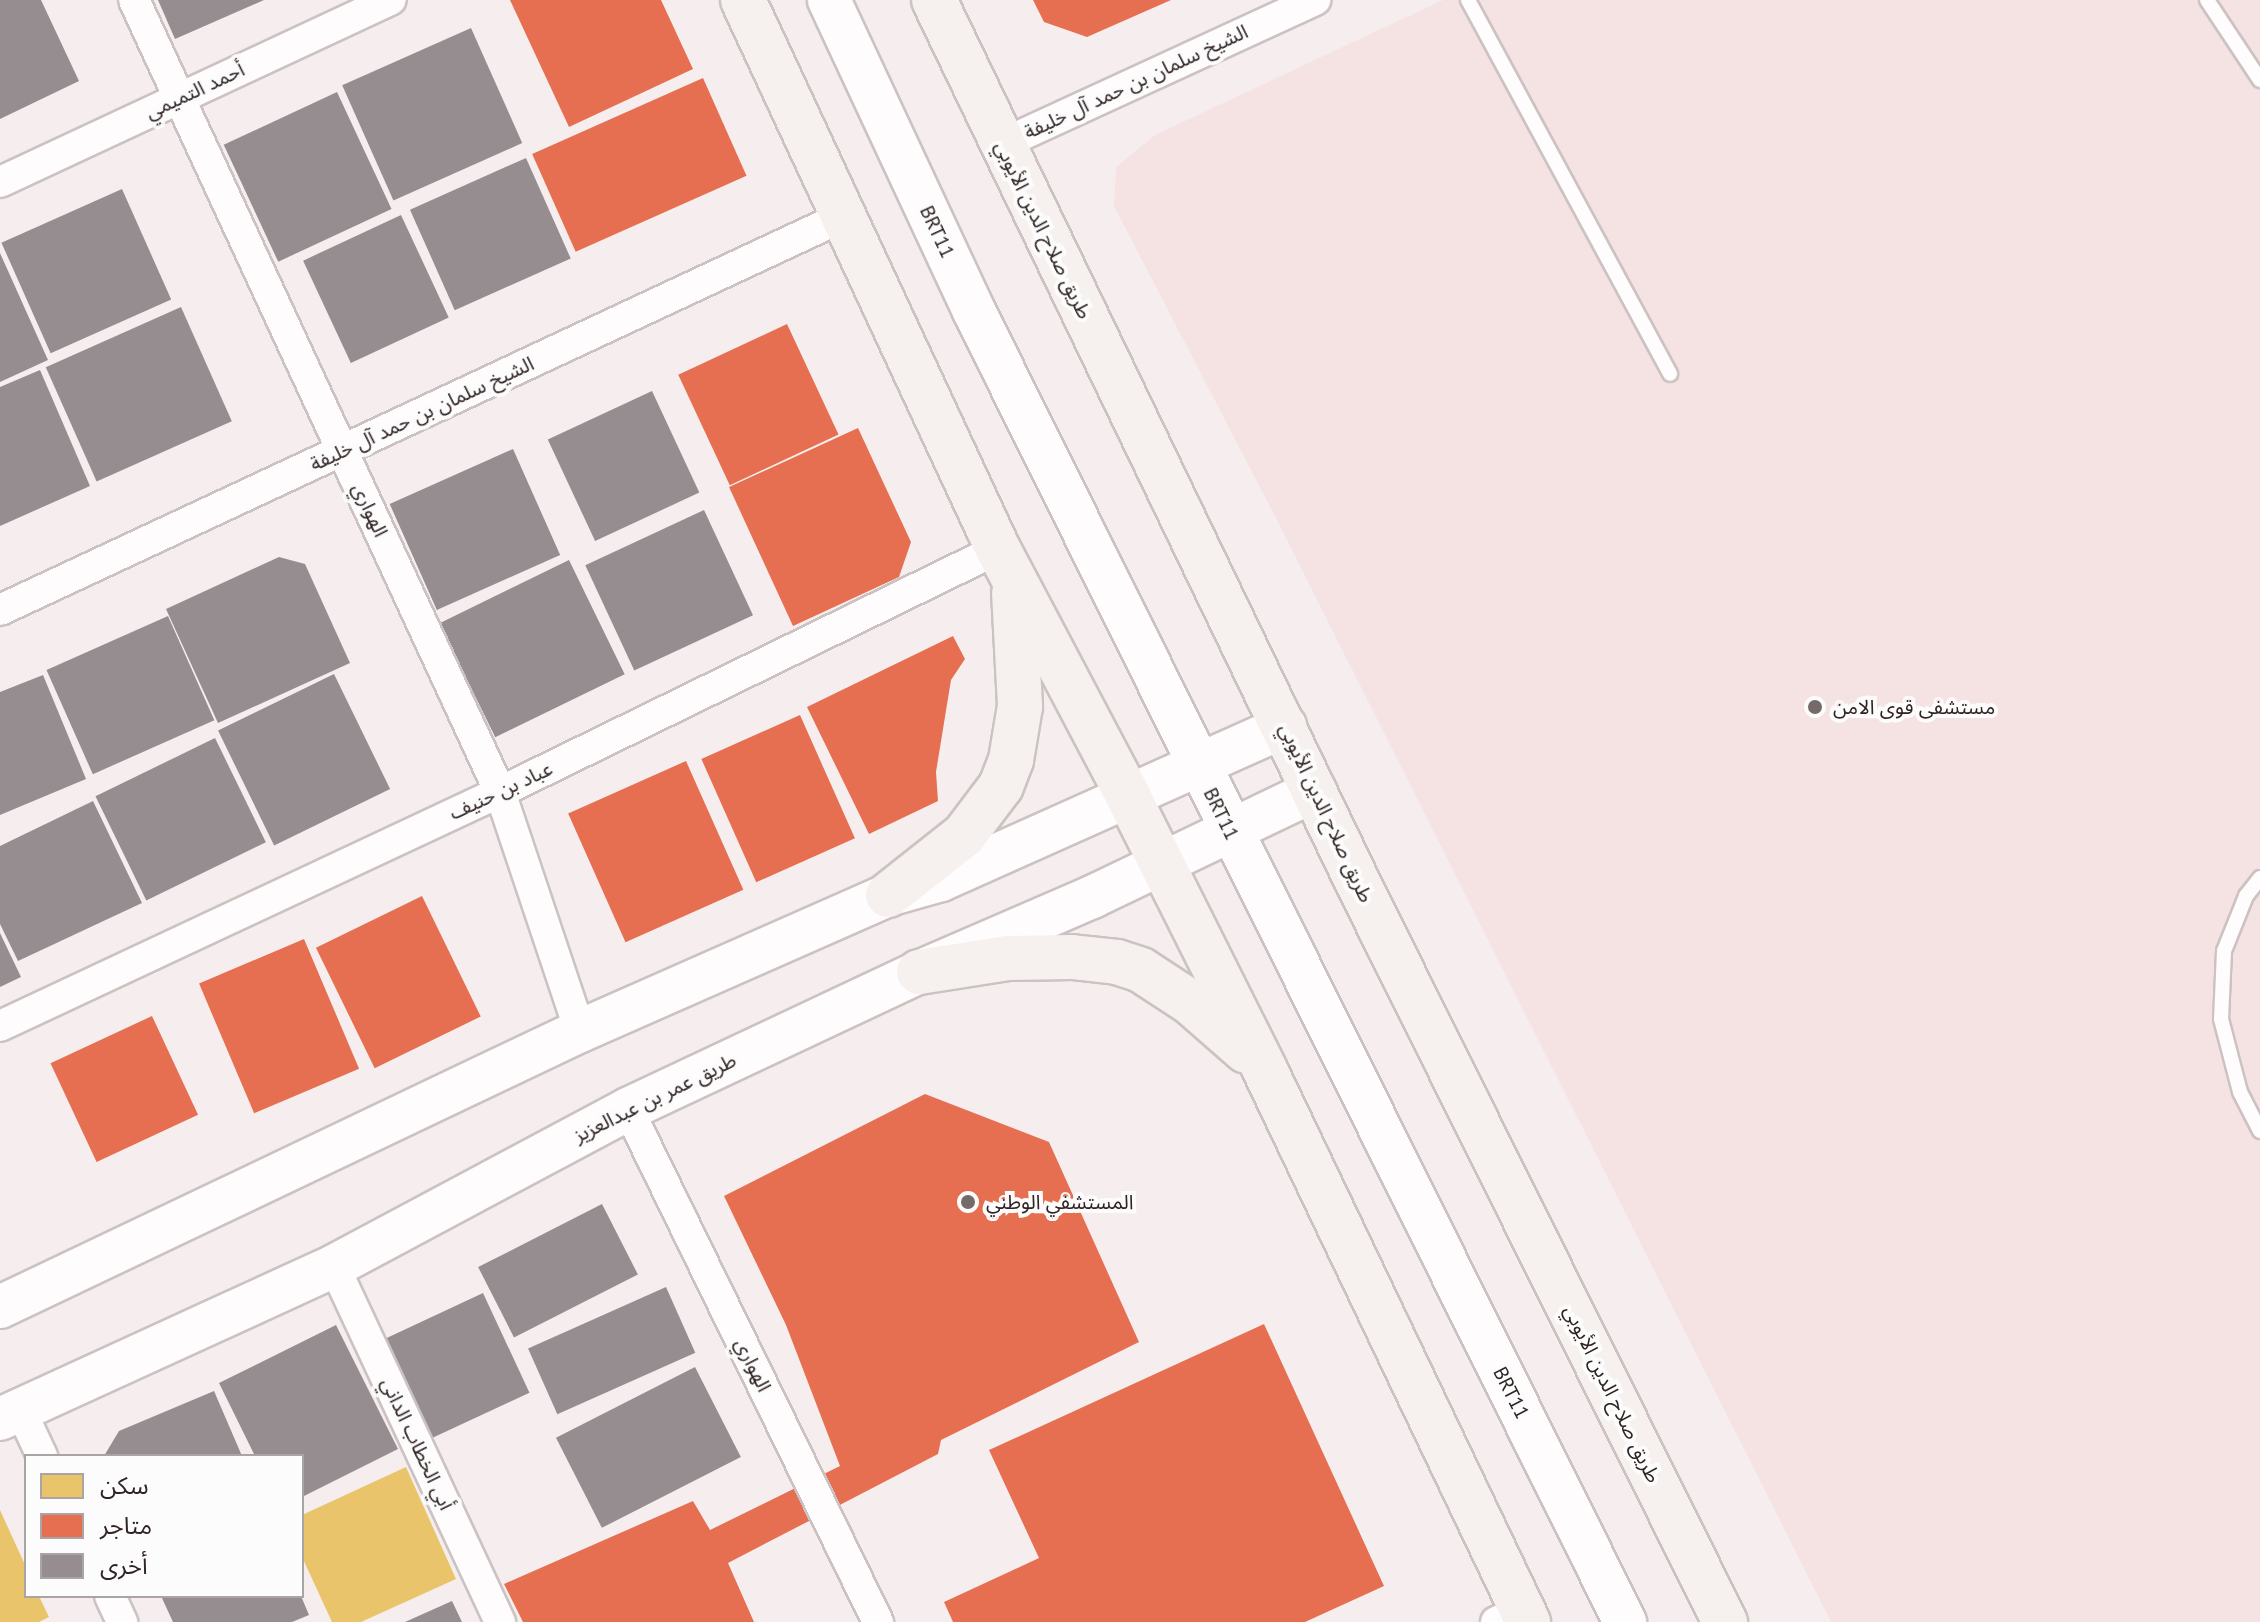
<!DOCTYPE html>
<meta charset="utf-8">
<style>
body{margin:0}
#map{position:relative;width:2260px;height:1622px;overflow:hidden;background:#f6eeee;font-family:"PT Sans","Noto Sans Arabic",sans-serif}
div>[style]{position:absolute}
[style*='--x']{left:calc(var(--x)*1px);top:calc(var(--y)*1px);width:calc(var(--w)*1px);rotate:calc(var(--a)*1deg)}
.built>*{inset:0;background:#f5e2e2}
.homes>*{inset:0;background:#e9c46a}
.shops>*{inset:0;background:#e76f51;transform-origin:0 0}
.building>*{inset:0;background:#968d90;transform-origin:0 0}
.roads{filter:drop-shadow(2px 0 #ccc2c2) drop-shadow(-2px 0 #ccc2c2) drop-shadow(0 2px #ccc2c2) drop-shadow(0 -2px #ccc2c2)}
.lane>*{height:14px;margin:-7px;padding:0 7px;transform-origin:7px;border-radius:7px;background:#fefcfc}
.street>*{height:30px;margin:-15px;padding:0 15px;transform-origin:15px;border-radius:15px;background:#fefcfc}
.secondary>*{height:42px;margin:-21px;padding:0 21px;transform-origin:21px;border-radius:21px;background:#fefcfc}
.primary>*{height:44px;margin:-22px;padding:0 22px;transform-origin:22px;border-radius:22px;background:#f6f1ef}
.dots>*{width:22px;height:22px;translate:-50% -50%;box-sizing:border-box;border:4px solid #fcfcfc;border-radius:50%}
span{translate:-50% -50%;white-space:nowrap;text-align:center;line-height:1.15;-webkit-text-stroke:8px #fcfcfc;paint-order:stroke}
.street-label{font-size:20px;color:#302323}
.poi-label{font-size:20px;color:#302323}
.left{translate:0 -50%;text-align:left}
.legend{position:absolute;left:24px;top:1454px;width:280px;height:144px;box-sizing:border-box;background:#fcfcfc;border:2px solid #aaa5a5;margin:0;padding:10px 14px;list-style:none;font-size:24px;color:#302323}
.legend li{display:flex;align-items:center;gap:16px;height:40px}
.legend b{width:40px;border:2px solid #aaa5a5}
</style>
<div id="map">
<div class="built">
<div style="clip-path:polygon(1443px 0,2260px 0,2260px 1622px,1831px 1622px,1279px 524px,1114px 206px,1116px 167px,1155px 135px)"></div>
</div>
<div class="homes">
<div style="clip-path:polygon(406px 1467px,456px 1579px,361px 1622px,332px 1622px,302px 1557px,302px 1515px)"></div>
<div style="clip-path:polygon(0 1510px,26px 1567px,26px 1596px,39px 1596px,49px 1617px,39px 1622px,0 1622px)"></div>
</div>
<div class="shops">
<div style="clip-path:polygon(510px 0,661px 0,693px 69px,569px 127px)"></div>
<div style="clip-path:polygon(1033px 0,1171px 0,1087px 37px,1044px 22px)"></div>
<div style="left:703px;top:78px;width:107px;height:187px;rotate:66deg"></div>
<div style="left:787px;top:324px;width:122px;height:120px;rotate:65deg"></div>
<div style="clip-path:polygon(858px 428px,911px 542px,899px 577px,793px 626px,729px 487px)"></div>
<div style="clip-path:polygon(953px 636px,965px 659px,951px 680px,936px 772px,938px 801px,869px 834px,807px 707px)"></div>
<div style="left:800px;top:715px;width:135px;height:108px;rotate:66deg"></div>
<div style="left:686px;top:761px;width:141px;height:129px;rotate:66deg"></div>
<div style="left:422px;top:896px;width:134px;height:118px;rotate:64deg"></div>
<div style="left:304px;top:939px;width:141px;height:114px;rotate:67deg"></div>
<div style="left:152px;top:1016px;width:109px;height:112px;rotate:65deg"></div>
<div style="clip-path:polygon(925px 1094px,1049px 1142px,1139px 1342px,941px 1440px,938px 1454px,728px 1563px,754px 1622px,523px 1622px,504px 1584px,693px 1501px,710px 1530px,840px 1466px,786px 1325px,724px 1196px)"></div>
<div style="clip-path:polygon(1264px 1324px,1384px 1586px,1305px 1622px,953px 1622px,944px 1602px,1039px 1558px,989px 1450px)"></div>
</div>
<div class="building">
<div style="clip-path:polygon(0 0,41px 0,79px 81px,0 119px)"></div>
<div style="clip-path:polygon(158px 0,264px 0,175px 39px)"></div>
<div style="left:471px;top:28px;width:126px;height:141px;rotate:66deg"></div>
<div style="left:337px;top:92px;width:129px;height:125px;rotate:65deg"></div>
<div style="left:526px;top:158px;width:110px;height:127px;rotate:66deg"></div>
<div style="left:122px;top:189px;width:121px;height:132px;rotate:66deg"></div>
<div style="left:401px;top:215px;width:113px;height:108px;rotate:65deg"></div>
<div style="clip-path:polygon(0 253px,48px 360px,0 382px)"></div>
<div style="left:181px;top:307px;width:125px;height:148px;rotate:66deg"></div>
<div style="clip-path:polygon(40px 370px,90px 486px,0 526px,0 387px)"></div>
<div style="left:652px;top:391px;width:112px;height:115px;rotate:65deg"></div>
<div style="left:513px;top:449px;width:116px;height:135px;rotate:66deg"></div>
<div style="left:704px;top:510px;width:116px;height:131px;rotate:65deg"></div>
<div style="clip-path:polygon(279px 557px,305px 564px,350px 663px,218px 723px,166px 609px)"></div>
<div style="left:569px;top:560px;width:127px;height:144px;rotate:64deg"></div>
<div style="left:168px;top:616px;width:114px;height:133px;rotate:66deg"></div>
<div style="left:334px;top:674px;width:128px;height:129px;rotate:64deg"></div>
<div style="clip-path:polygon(43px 675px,86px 779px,0 815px,0 692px)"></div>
<div style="left:215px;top:738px;width:116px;height:133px;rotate:64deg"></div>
<div style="clip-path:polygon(93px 801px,142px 903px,18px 961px,0 924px,0 846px)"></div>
<div style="clip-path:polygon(0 933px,21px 977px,0 987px)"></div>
<div style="left:602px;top:1204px;width:79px;height:139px;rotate:63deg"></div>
<div style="left:666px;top:1287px;width:72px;height:151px;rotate:66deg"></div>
<div style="left:483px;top:1293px;width:110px;height:111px;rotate:65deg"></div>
<div style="clip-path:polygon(336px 1325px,398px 1449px,302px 1497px,302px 1456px,255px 1456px,219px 1383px)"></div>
<div style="left:695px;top:1367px;width:101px;height:156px;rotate:63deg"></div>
<div style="clip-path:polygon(214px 1391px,242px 1456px,104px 1456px,119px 1431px)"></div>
<div style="clip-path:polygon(161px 1596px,301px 1596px,309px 1615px,292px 1622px,173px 1622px)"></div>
<div style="clip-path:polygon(452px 1601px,462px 1622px,405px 1622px)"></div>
</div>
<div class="roads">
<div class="lane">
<div style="--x:1468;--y:0;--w:425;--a:61.6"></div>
<div style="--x:2207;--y:0;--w:96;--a:56.5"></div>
<div style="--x:2260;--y:878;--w:23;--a:128"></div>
<div style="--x:2246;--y:896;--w:59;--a:111.8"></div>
<div style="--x:2224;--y:951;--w:68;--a:92.5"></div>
<div style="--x:2221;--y:1019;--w:75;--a:75.4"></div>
<div style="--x:2240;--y:1092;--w:44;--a:62.9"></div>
</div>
<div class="street">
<div style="--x:134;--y:0;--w:872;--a:65.2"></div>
<div style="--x:500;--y:792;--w:252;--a:71.5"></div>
<div style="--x:1002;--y:144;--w:345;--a:-24.7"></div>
<div style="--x:0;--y:182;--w:431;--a:-25"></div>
<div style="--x:0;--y:610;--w:929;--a:-25.02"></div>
<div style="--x:0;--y:1026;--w:552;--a:-25.08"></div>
<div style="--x:500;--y:792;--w:554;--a:-26.01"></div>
<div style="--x:628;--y:1109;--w:571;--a:64.02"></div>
<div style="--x:334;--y:1266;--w:393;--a:65"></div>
<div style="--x:20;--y:1409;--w:52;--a:64.9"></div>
<div style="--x:110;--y:1596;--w:29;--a:65"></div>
<div style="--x:1496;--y:1622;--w:29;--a:-25"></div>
</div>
<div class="secondary">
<div style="--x:829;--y:0;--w:343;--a:65"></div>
<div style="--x:974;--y:311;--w:1464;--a:63.59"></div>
<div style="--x:0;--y:1307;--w:642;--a:-25.45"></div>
<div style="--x:580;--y:1031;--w:337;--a:-23.8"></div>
<div style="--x:888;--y:895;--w:55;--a:-15.8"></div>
<div style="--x:941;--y:880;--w:377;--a:-24.1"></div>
<div style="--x:0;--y:1419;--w:367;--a:-24.6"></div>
<div style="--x:334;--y:1266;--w:333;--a:-28.1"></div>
<div style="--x:628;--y:1109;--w:322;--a:-25.2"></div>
<div style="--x:919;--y:972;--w:189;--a:-23.4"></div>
<div style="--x:1092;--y:897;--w:247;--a:-25.6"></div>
</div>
<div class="primary">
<div style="--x:743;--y:0;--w:605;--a:65.09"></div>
<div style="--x:998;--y:549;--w:279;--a:62.2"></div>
<div style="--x:1128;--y:796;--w:304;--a:63.4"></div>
<div style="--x:1264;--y:1068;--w:614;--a:64.52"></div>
<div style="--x:934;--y:0;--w:975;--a:64.35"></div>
<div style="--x:1356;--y:879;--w:830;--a:63.59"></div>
<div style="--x:888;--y:895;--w:97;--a:-38.3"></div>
<div style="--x:964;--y:835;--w:61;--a:-52.9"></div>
<div style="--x:1001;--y:786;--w:28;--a:-69"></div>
<div style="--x:1011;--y:760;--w:55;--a:-80.5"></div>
<div style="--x:1020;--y:706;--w:113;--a:-93"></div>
<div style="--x:919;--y:972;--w:90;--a:-8.9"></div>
<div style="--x:1008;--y:958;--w:64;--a:-0.9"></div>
<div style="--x:1072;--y:957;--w:45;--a:6.3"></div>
<div style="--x:1117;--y:962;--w:25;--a:18"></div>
<div style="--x:1141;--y:970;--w:59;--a:33.1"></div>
<div style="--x:1190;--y:1002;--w:74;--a:41.2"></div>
</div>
</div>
<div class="dots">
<div style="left:1815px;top:707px;background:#756a6a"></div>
<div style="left:968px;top:1202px;background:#756a6a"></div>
</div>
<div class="street-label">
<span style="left:1136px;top:82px;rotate:-25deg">الشيخ سلمان بن حمد آل خليفة</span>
<span style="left:195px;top:91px;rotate:-25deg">أحمد التميمي</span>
<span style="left:1043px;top:230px;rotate:64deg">طريق صلاح الدين الأيوبي</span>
<span style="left:937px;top:232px;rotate:65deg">BRT11</span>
<span style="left:422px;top:414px;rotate:-25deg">الشيخ سلمان بن حمد آل خليفة</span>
<span style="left:370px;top:510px;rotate:65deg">الهواري</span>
<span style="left:501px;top:791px;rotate:-25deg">عباد بن حنيف</span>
<span style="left:1326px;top:813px;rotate:65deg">طريق صلاح الدين الأيوبي</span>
<span style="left:1221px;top:814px;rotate:64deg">BRT11</span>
<span style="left:655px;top:1098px;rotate:-26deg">طريق عمر بن عبدالعزيز</span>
<span style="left:753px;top:1365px;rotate:64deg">الهواري</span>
<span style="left:1511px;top:1393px;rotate:63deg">BRT11</span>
<span style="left:1612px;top:1394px;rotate:64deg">طريق صلاح الدين الأيوبي</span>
<span style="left:417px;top:1444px;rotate:65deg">أبي الخطاب الداني</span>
</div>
<div class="poi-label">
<span class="left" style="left:1833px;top:707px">مستشفى قوى الامن</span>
<span class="left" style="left:986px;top:1202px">المستشفي الوطني</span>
</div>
<ul class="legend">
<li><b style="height:22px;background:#e9c46a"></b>سكن</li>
<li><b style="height:22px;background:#e76f51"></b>متاجر</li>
<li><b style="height:22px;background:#968d90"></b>أخرى</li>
</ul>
</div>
